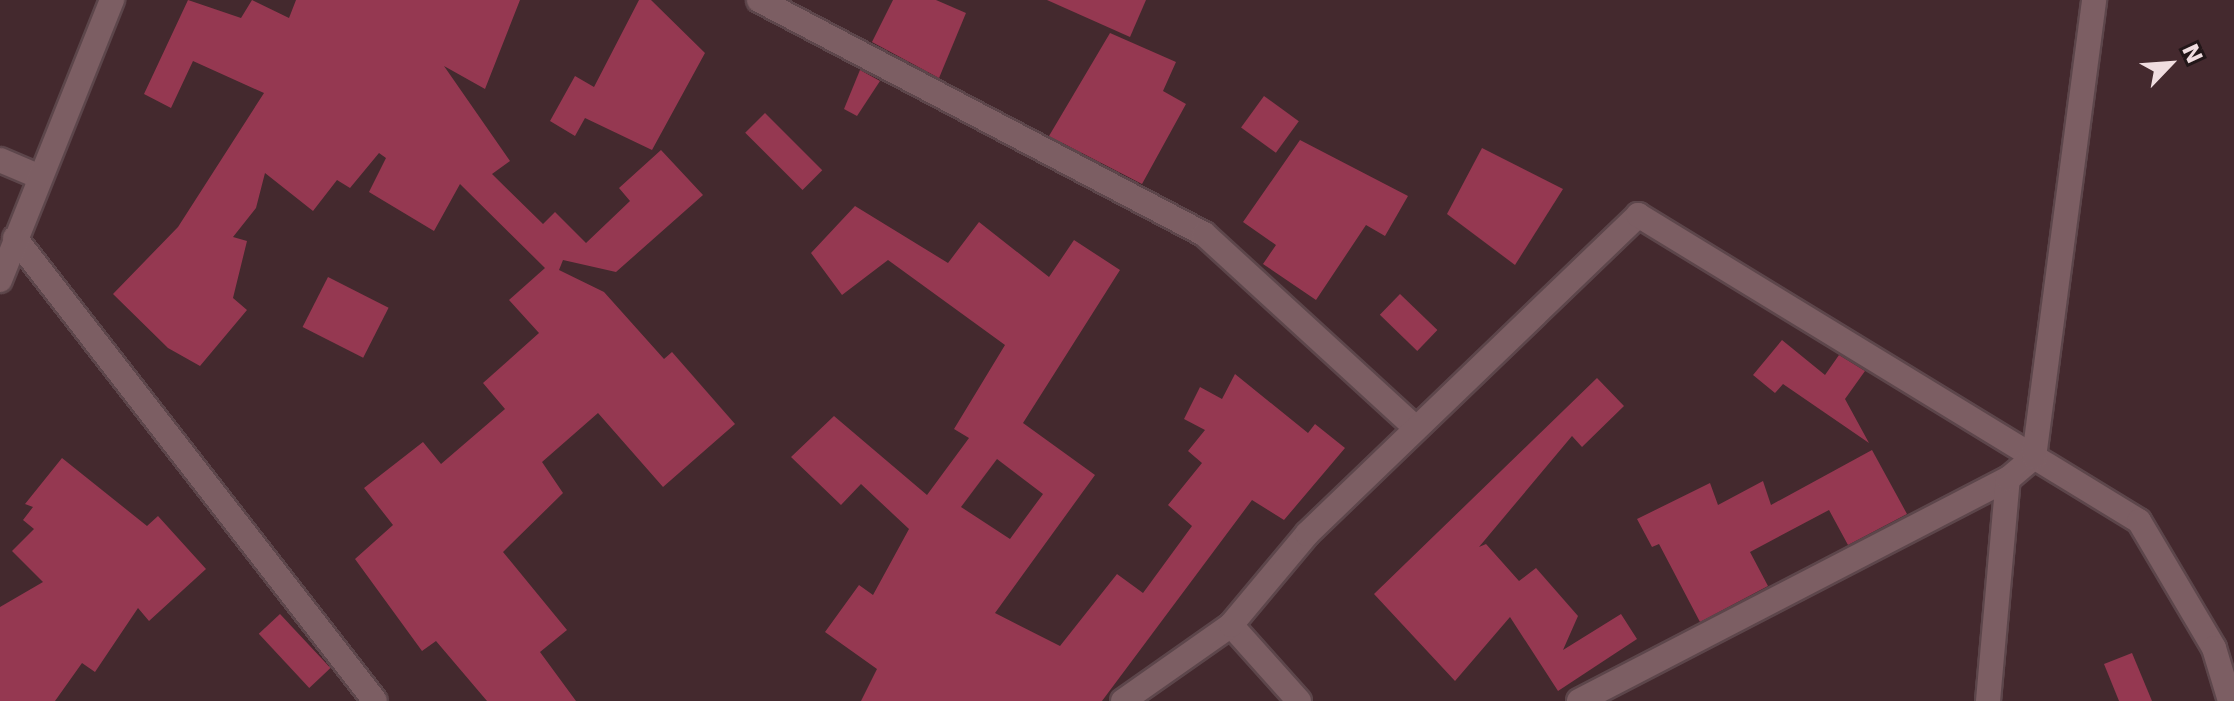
<!DOCTYPE html>
<style>
body{margin:0}
#map{position:relative;width:2234px;height:701px;overflow:hidden;background:#44292e;font-family:"DejaVu Sans",sans-serif}
div>[style]{position:absolute}
[style*='--x']{left:calc(var(--x)*1px);top:calc(var(--y)*1px);width:calc(var(--w)*1px);rotate:calc(var(--a)*1deg)}
.building>*{inset:0;background:#953851;transform-origin:0 0}
.roads{filter:drop-shadow(2px 0 #5d464b) drop-shadow(-2px 0 #5d464b) drop-shadow(0 2px #5d464b) drop-shadow(0 -2px #5d464b)}
.minor>*{height:24px;margin:-12px;padding:0 12px;transform-origin:12px;border-radius:12px;background:#7c5e63}
span{translate:-50% -50%;white-space:nowrap;text-align:center;line-height:1.15;-webkit-text-stroke:6px #221618;paint-order:stroke}
.north{position:absolute;left:2130px;top:24px;width:80px;height:80px;-webkit-text-stroke:6px #221618;paint-order:stroke;rotate:65deg;font-size:22px;font-weight:700;line-height:32px;text-align:center;color:#f0dde0}
.north::after{content:'';display:block;margin:auto;width:28px;height:36px;background:#f0dde0;clip-path:polygon(50% 0,100% 100%,50% 72%,0 100%)}
</style>
<div id="map">
<div class="building">
<div style="clip-path:polygon(188px 0,241px 18px,252px 0,289px 18px,296px 0,520px 0,485px 89px,444px 66px,510px 161px,492px 174px,543px 224px,555px 212px,586px 243px,630px 201px,619px 188px,661px 150px,703px 195px,616px 272px,563px 260px,559px 270px,604px 292px,664px 359px,672px 352px,735px 424px,663px 487px,598px 413px,542px 462px,563px 493px,503px 552px,567px 630px,540px 652px,576px 701px,487px 701px,436px 641px,422px 651px,355px 559px,393px 525px,364px 488px,423px 442px,441px 464px,505px 409px,483px 383px,539px 333px,509px 300px,545px 268px,460px 184px,434px 231px,369px 192px,386px 158px,379px 153px,350px 188px,337px 180px,313px 211px,265px 173px,256px 208px,233px 237px,247px 241px,233px 298px,247px 310px,200px 366px,168px 348px,113px 294px,178px 227px,264px 93px,193px 61px,171px 108px,144px 94px)"></div>
<div style="clip-path:polygon(639px 0,651px 0,705px 53px,652px 150px,585px 118px,575px 136px,550px 121px,575px 76px,594px 87px)"></div>
<div style="clip-path:polygon(893px 0,936px 0,966px 13px,939px 78px,872px 42px)"></div>
<div style="clip-path:polygon(1047px 0,1146px 0,1130px 37px)"></div>
<div style="clip-path:polygon(1110px 33px,1176px 62px,1163px 91px,1186px 104px,1142px 184px,1049px 136px)"></div>
<div style="clip-path:polygon(860px 70px,880px 81px,857px 116px,844px 109px)"></div>
<div style="left:1264px;top:96px;width:43px;height:39px;rotate:36deg"></div>
<div style="left:765px;top:113px;width:81px;height:28px;rotate:45deg"></div>
<div style="clip-path:polygon(1300px 140px,1408px 196px,1385px 236px,1366px 225px,1316px 300px,1263px 264px,1276px 245px,1243px 222px)"></div>
<div style="clip-path:polygon(1482px 148px,1563px 189px,1515px 265px,1447px 214px)"></div>
<div style="clip-path:polygon(evenodd,855px 206px,948px 263px,979px 222px,1049px 277px,1074px 240px,1120px 270px,1023px 423px,1095px 475px,995px 613px,1060px 646px,1117px 574px,1143px 593px,1192px 526px,1168px 505px,1202px 463px,1188px 451px,1205px 430px,1184px 419px,1200px 387px,1222px 399px,1235px 374px,1308px 433px,1315px 424px,1345px 448px,1284px 520px,1252px 500px,1102px 701px,861px 701px,877px 669px,825px 632px,859px 585px,873px 595px,909px 529px,861px 484px,841px 505px,791px 457px,834px 416px,927px 495px,969px 438px,954px 429px,1005px 345px,888px 260px,842px 295px,811px 253px,855px 206px,997px 459px,1043px 494px,1010px 539px,961px 507px,997px 459px)"></div>
<div style="left:328px;top:277px;width:68px;height:56px;rotate:27deg"></div>
<div style="left:1400px;top:294px;width:52px;height:29px;rotate:44deg"></div>
<div style="clip-path:polygon(1782px 340px,1825px 375px,1839px 355px,1865px 371px,1845px 399px,1869px 443px,1783px 384px,1775px 393px,1753px 375px)"></div>
<div style="clip-path:polygon(1597px 378px,1624px 406px,1582px 447px,1572px 436px,1479px 547px,1486px 544px,1519px 581px,1536px 568px,1578px 616px,1563px 650px,1621px 614px,1637px 639px,1558px 691px,1510px 617px,1455px 681px,1374px 594px)"></div>
<div style="clip-path:polygon(1872px 450px,1907px 514px,1848px 545px,1829px 510px,1750px 552px,1768px 586px,1700px 622px,1659px 544px,1652px 547px,1637px 519px,1710px 483px,1718px 505px,1763px 481px,1771px 505px)"></div>
<div style="clip-path:polygon(62px 458px,147px 526px,158px 516px,206px 569px,149px 621px,138px 608px,95px 672px,82px 663px,55px 701px,0 701px,0 607px,43px 582px,12px 551px,34px 529px,23px 520px,33px 507px,25px 504px)"></div>
<div style="left:280px;top:614px;width:74px;height:29px;rotate:47deg"></div>
<div style="clip-path:polygon(2132px 653px,2152px 701px,2119px 701px,2104px 664px)"></div>
</div>
<div class="roads">
<div class="minor">
<div style="--x:759;--y:0;--w:503;--a:27.74"></div>
<div style="--x:1204;--y:234;--w:287;--a:42.5"></div>
<div style="--x:0;--y:160;--w:43;--a:23"></div>
<div style="--x:15;--y:238;--w:586;--a:52.13"></div>
<div style="--x:0;--y:280;--w:302;--a:-68.2"></div>
<div style="--x:1231;--y:625;--w:102;--a:48.2"></div>
<div style="--x:1123;--y:701;--w:132;--a:-35.1"></div>
<div style="--x:1231;--y:625;--w:119;--a:-50.1"></div>
<div style="--x:1307;--y:534;--w:460;--a:-43.9"></div>
<div style="--x:1638;--y:215;--w:587;--a:31.42"></div>
<div style="--x:2139;--y:521;--w:147;--a:59.4"></div>
<div style="--x:2214;--y:648;--w:55;--a:73.2"></div>
<div style="--x:1579;--y:701;--w:483;--a:-27.4"></div>
<div style="--x:1988;--y:701;--w:223;--a:-84.9"></div>
<div style="--x:2008;--y:479;--w:34;--a:-40"></div>
<div style="--x:2034;--y:457;--w:461;--a:-82.5"></div>
</div>
</div>
<div class="north">N</div>
</div>
